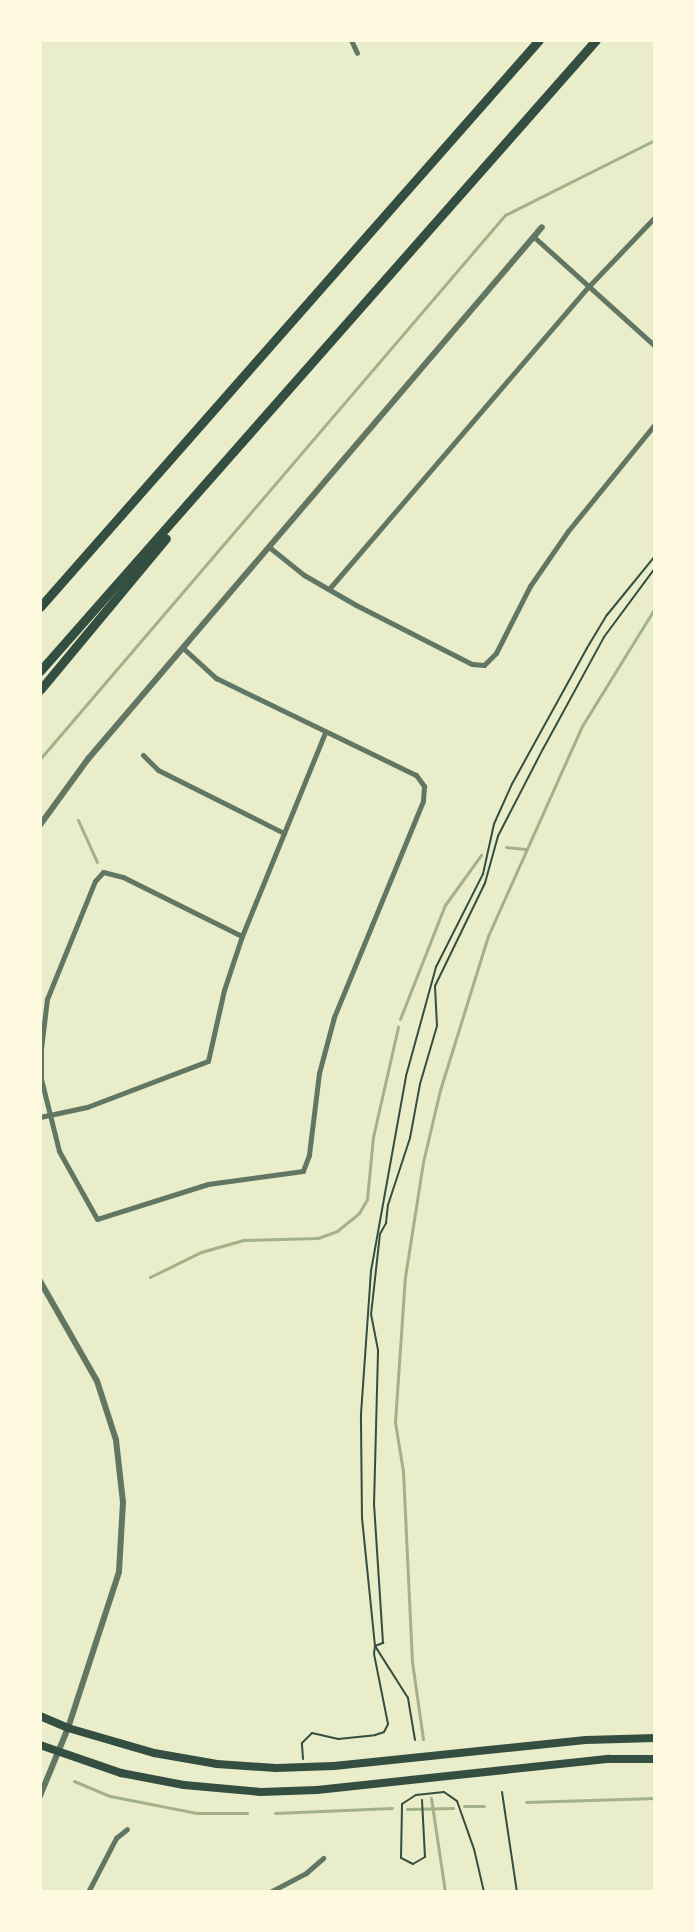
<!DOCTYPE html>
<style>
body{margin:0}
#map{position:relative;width:695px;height:1932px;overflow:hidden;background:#e9edc9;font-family:"IBM Plex Sans",sans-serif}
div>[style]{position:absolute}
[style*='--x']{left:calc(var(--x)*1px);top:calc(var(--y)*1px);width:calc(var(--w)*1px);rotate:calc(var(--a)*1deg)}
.stream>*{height:3px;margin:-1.5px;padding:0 1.5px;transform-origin:1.5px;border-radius:1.5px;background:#a3b18a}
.path>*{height:2px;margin:-1px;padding:0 1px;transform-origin:1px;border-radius:1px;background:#344e41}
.minor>*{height:5px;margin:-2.5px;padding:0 2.5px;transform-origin:2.5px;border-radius:2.5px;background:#617663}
.tertiary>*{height:6px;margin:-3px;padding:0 3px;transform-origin:3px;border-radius:3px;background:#617663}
.primary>*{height:8px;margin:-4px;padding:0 4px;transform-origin:4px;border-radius:4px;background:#344e41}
.motorway>*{height:9px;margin:-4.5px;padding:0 4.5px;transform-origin:4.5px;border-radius:4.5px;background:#344e41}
span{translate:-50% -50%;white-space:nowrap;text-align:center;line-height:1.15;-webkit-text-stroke:6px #fefae0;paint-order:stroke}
.frame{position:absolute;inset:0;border:42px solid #fefae0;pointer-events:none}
</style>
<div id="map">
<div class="stream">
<div style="--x:40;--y:759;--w:716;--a:-49.48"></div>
<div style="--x:505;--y:215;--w:168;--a:-26.6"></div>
<div style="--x:78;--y:820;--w:46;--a:65.7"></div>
<div style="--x:506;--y:847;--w:20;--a:6"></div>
<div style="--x:400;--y:1019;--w:123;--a:-68.5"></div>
<div style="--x:445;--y:905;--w:62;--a:-54.2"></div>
<div style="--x:150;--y:1277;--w:57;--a:-26.1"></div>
<div style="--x:201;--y:1252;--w:44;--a:-15.9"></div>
<div style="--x:243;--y:1240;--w:75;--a:-1.5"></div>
<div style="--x:318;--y:1238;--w:20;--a:-20"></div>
<div style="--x:337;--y:1231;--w:28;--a:-39"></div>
<div style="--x:359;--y:1213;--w:16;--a:-60"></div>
<div style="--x:367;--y:1199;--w:62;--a:-84.5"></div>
<div style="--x:373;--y:1137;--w:113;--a:-77.2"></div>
<div style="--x:423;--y:1739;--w:78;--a:-98.1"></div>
<div style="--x:412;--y:1662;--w:191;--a:-92.7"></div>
<div style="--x:403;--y:1471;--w:50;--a:-99.3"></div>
<div style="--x:395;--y:1422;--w:145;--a:-86.1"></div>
<div style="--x:405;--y:1277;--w:116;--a:-81.1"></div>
<div style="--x:423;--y:1162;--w:74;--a:-76.7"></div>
<div style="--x:440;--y:1090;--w:161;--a:-72.7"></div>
<div style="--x:488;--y:936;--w:230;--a:-65.9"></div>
<div style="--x:582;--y:726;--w:139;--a:-58.3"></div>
<div style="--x:74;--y:1781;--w:39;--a:23"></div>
<div style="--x:110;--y:1796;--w:89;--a:11.1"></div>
<div style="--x:197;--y:1813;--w:50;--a:0"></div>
<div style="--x:431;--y:1798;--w:95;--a:81.5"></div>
<div style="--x:526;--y:1802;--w:129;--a:-1.8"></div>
<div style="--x:464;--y:1806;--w:20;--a:0"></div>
<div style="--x:407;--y:1809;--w:46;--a:-1.2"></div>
<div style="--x:275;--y:1813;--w:117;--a:-2.4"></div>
</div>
<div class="path">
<div style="--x:415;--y:1740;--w:43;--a:-99.5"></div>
<div style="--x:408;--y:1698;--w:62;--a:-122.4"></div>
<div style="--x:375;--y:1646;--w:129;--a:-95.8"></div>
<div style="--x:362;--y:1518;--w:104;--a:-90.6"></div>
<div style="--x:361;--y:1414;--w:143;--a:-86"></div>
<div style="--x:371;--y:1271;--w:198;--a:-79.8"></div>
<div style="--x:406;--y:1076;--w:113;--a:-74.6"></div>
<div style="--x:436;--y:967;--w:104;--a:-63.2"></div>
<div style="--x:483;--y:874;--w:51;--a:-77.6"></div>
<div style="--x:494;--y:824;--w:44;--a:-65.8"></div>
<div style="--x:512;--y:784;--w:155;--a:-61.1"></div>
<div style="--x:587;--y:648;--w:39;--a:-59"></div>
<div style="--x:607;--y:615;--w:76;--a:-50.9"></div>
<div style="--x:303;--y:1759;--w:16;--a:-94"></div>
<div style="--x:302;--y:1743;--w:14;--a:-45"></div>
<div style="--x:312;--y:1733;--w:27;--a:13"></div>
<div style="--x:338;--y:1739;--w:37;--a:-6"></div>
<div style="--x:375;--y:1735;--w:9;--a:-18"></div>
<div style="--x:384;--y:1732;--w:9;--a:-63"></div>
<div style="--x:388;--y:1724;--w:71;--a:-101.3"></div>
<div style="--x:374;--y:1654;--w:8;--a:-83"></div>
<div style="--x:375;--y:1646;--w:9;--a:-21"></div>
<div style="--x:383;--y:1643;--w:138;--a:-93.7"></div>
<div style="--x:374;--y:1505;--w:155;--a:-88.5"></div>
<div style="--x:378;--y:1350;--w:36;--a:-101"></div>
<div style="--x:371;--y:1315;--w:81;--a:-83.7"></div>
<div style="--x:380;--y:1234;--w:13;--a:-61"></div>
<div style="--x:386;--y:1223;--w:18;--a:-84"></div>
<div style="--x:388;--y:1205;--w:71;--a:-71.8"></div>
<div style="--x:410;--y:1138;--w:55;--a:-79.5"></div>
<div style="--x:420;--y:1084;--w:60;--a:-73.7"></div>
<div style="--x:437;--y:1026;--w:40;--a:-92.9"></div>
<div style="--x:435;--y:986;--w:114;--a:-64.1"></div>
<div style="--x:485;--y:883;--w:49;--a:-74.5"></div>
<div style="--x:498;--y:836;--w:98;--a:-62.7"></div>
<div style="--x:543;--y:749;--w:128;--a:-61.4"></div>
<div style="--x:604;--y:637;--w:86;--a:-53.5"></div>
<div style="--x:502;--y:1792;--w:101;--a:81.5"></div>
<div style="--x:422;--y:1800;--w:57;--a:87"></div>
<div style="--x:425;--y:1857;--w:14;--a:150"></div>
<div style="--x:413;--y:1864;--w:13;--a:-153"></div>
<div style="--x:401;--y:1858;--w:54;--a:-88.9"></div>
<div style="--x:402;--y:1804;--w:17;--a:-33"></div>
<div style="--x:416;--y:1795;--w:28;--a:-6"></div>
<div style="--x:444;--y:1792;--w:16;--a:35"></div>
<div style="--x:457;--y:1801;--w:51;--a:70.5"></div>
<div style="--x:474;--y:1849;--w:44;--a:76.9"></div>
</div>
<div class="minor">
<div style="--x:351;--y:40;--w:14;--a:65"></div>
<div style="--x:534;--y:237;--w:163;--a:42"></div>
<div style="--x:269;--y:547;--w:45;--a:38.7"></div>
<div style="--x:304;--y:575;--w:60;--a:30"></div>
<div style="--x:356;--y:605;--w:130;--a:27"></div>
<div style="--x:472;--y:664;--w:12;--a:5"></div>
<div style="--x:484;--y:665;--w:17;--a:-45"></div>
<div style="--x:496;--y:653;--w:75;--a:-63.1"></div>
<div style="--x:530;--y:586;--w:67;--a:-55.4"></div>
<div style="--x:568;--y:531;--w:138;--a:-50.9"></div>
<div style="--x:329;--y:589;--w:399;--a:-49.4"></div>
<div style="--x:589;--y:286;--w:95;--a:-46.3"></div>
<div style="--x:183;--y:648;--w:45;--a:42.3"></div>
<div style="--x:216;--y:678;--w:222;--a:25.9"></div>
<div style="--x:416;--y:775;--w:14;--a:54"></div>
<div style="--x:424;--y:786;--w:15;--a:94"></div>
<div style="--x:423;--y:801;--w:234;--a:112.4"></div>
<div style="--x:334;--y:1017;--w:58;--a:105"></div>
<div style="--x:319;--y:1073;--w:83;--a:97"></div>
<div style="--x:309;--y:1155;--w:17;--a:111"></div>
<div style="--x:303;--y:1171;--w:96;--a:172.2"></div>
<div style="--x:208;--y:1184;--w:116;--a:162.5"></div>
<div style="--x:97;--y:1219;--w:78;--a:-119.2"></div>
<div style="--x:59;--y:1151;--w:74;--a:-104"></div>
<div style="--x:41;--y:1079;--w:30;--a:-90"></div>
<div style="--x:41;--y:1049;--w:50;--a:-83.2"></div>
<div style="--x:47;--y:999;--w:127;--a:-67.9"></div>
<div style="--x:95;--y:881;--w:12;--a:-48"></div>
<div style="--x:103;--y:872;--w:21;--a:14"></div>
<div style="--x:123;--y:877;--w:133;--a:26.4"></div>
<div style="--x:143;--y:755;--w:21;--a:45"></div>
<div style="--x:158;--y:770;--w:141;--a:26.6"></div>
<div style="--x:40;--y:1117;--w:48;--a:-12"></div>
<div style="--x:87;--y:1107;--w:129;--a:-20.8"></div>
<div style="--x:208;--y:1061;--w:73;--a:-77.3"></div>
<div style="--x:224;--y:990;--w:57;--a:-71.6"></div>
<div style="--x:242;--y:936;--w:219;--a:-67.8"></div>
<div style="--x:88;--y:1892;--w:61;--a:-62.6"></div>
<div style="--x:116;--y:1838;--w:14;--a:-39"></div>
<div style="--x:270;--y:1892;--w:41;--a:-27.8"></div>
<div style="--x:306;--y:1873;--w:23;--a:-41"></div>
</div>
<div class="tertiary">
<div style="--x:40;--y:825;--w:82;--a:-54"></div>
<div style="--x:88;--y:759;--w:699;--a:-49.52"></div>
<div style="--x:40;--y:1281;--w:115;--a:60.3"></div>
<div style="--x:97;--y:1381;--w:62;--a:72.1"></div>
<div style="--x:116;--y:1440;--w:62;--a:83.6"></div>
<div style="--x:123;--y:1502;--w:70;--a:93.3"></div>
<div style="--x:119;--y:1572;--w:164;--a:108.1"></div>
<div style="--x:68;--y:1728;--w:74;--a:112.4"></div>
</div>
<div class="primary">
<div style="--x:40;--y:1716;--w:30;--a:23"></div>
<div style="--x:68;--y:1728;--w:90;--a:16.2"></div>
<div style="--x:154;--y:1753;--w:64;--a:9.9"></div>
<div style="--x:217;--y:1764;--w:59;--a:3.9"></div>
<div style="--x:276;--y:1768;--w:58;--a:-2"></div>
<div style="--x:334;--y:1766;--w:253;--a:-5.9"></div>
<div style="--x:586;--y:1740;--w:69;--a:-1.7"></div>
<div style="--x:40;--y:1745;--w:86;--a:19.1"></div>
<div style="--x:121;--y:1773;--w:64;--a:10.8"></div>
<div style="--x:184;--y:1785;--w:77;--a:5.2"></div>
<div style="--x:261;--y:1792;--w:56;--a:-2"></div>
<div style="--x:317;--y:1790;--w:294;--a:-6.1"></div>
<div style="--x:609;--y:1759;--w:46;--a:0"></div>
</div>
<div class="motorway">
<div style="--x:40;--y:607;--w:755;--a:-48.65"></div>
<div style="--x:40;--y:671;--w:841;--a:-48.62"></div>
<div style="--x:40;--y:690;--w:197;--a:-50.3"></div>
</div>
<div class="frame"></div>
</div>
